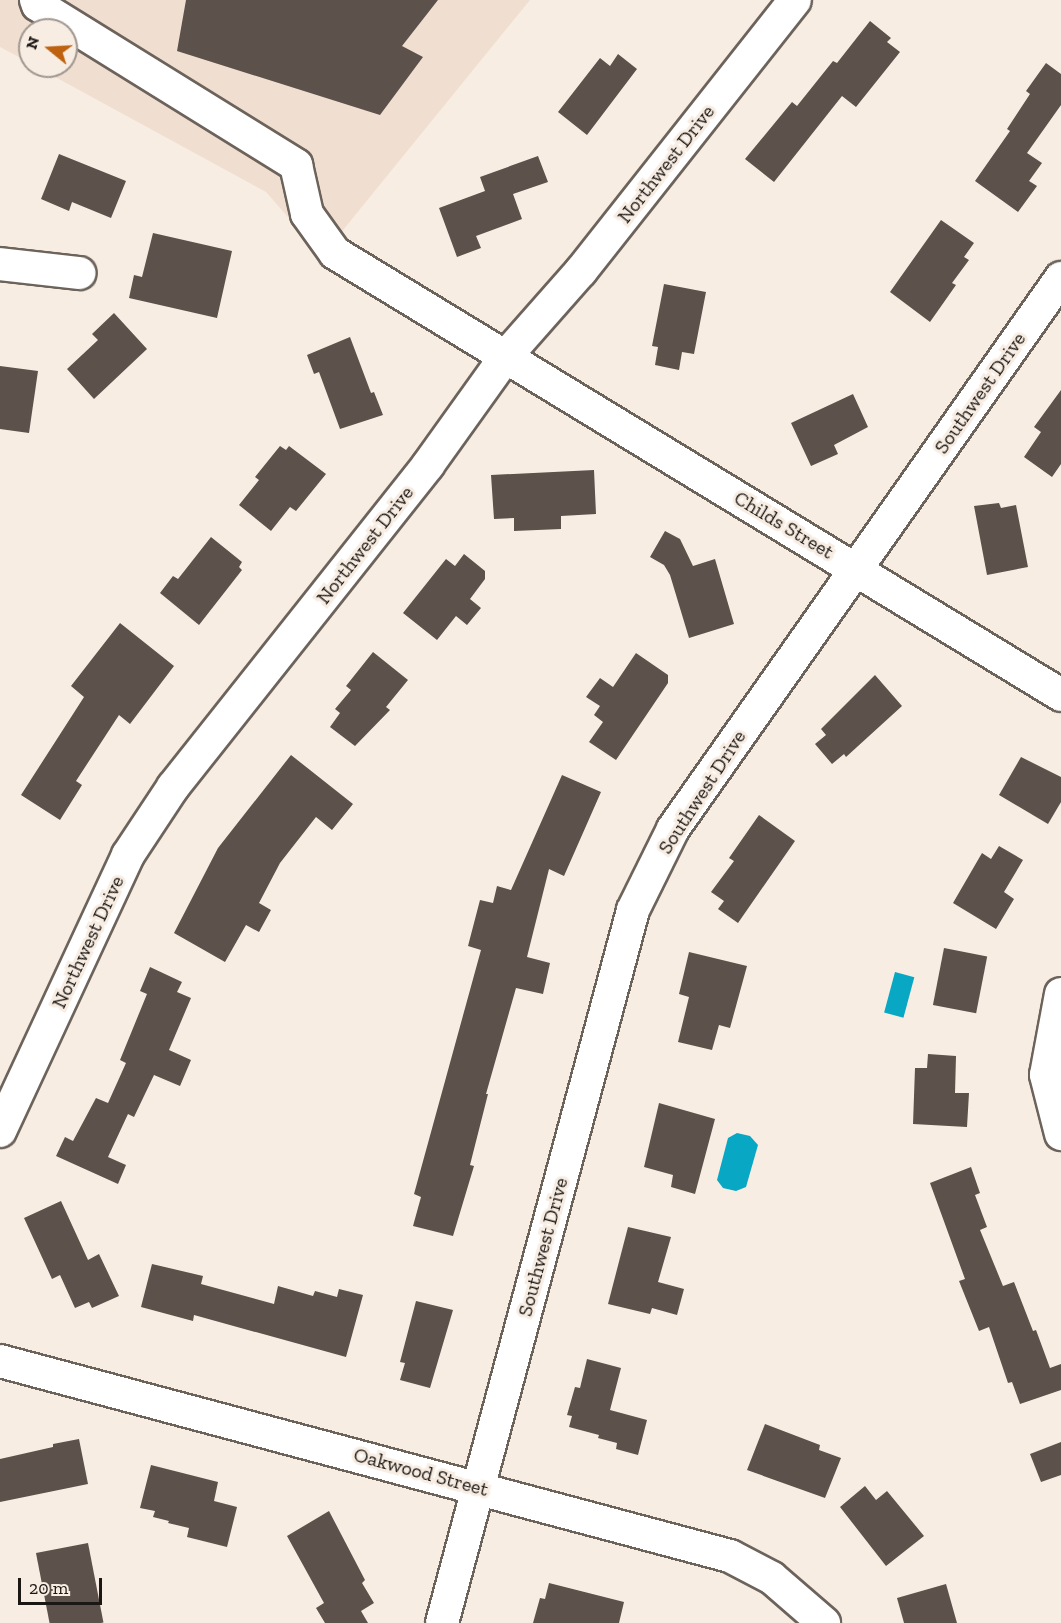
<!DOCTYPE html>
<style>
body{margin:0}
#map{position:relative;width:1061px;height:1623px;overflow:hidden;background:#f8ede3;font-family:"Zilla Slab",serif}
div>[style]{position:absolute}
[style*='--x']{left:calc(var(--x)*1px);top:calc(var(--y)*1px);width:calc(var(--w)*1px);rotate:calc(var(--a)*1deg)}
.built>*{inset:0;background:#f0dfd0}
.water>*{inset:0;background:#08a7c3;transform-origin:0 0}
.building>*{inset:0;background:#5c514b;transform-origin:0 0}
.roads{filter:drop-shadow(2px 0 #6c635b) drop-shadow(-2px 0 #6c635b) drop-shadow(0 2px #6c635b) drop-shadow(0 -2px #6c635b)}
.minor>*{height:32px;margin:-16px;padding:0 16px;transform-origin:16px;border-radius:16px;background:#fff}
span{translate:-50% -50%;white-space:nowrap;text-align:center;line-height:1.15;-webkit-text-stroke:6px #f8ede3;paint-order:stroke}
.street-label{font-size:20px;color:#1b1714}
.north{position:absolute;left:18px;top:18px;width:60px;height:60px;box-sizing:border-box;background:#f8ede3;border:2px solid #a09790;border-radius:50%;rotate:288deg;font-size:16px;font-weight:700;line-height:24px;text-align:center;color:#1b1714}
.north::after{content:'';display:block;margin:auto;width:21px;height:27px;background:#be620f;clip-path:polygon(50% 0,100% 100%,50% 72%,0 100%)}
.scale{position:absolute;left:18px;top:1578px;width:84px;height:27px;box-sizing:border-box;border:3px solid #1b1714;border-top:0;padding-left:8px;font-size:18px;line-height:21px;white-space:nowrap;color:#1b1714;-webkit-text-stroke:4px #f8ede3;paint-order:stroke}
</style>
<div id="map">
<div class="built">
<div style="clip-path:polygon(0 0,530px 0,322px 256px,266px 192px,35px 66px,66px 66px,66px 30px,30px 30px,30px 63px,0 47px)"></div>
</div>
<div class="water">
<div style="left:895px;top:972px;width:20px;height:42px;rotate:15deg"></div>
<div style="clip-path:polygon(737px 1133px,750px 1136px,758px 1145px,746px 1187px,736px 1191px,723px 1188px,717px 1180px,728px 1138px)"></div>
</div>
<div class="building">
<div style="clip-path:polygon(186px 0,438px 0,402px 46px,423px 57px,380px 115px,177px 51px)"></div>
<div style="clip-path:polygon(870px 21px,891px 38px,887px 42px,900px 52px,856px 107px,842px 96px,774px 182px,745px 159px,792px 102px,797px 106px,833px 61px,837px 63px)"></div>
<div style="clip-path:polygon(618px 54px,637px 69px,587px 135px,558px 112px,600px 58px,610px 66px)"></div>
<div style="clip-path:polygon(1046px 63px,1061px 74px,1061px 105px,1027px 153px,1042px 163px,1029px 181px,1037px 186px,1018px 212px,975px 181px,1010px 131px,1007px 129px,1030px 94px,1026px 91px)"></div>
<div style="clip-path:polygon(59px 154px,126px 181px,111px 218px,72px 202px,69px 211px,41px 199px)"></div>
<div style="clip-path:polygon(538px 156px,548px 182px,513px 194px,522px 219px,476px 236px,481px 248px,457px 257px,439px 208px,485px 191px,480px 177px)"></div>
<div style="clip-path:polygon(941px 220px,974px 243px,964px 257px,969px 260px,952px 283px,956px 285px,930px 322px,890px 292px)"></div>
<div style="clip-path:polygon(153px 233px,232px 251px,217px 318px,129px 298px,134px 275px,142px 277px)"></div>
<div style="clip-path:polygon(664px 284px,706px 292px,694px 354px,682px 352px,679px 370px,655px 365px,658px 347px,652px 346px)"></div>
<div style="clip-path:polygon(114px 313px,147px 349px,94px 399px,67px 369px,98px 340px,92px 334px)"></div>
<div style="clip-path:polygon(350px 337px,371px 393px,374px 392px,383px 415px,340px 429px,319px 372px,314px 374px,307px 355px)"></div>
<div style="clip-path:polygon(0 366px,38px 371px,29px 433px,0 429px)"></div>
<div style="clip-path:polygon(1061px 390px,1061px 464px,1052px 477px,1024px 457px,1041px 432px,1034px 427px)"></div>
<div style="clip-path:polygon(853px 394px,868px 427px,834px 445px,838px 454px,811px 466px,791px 423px)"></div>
<div style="clip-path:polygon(280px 446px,286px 450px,289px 446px,326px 474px,296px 511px,290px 507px,271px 531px,239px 505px,259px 480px,255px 477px)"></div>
<div style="clip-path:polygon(594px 470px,596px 514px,561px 516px,561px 529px,514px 531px,514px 518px,494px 519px,491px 475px)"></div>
<div style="clip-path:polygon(999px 503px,1001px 508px,1016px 505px,1028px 567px,987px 575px,974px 506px)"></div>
<div style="clip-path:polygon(665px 531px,680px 539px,693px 566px,715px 559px,734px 624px,689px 638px,670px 575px,664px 565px,650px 557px)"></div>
<div style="clip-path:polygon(211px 537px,242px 562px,239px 567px,242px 570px,199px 625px,160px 593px,173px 576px,178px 579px)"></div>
<div style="clip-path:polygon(464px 554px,485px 571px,485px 579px,470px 599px,481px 608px,467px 625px,456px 616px,437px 640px,403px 613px,446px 559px,455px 566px)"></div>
<div style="clip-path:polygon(120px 623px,174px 666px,130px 724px,119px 715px,76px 781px,82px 785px,60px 820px,21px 795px,84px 697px,71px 686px)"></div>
<div style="clip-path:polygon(373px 652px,408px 680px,386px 707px,390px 710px,355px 746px,330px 727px,340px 713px,335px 709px,351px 690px,346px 686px)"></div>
<div style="clip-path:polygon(636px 653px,668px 675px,668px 683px,616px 760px,589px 742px,603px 722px,594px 715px,600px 706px,586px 697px,600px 678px,613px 687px)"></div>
<div style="clip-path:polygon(875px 675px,902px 706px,846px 757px,844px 754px,832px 764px,815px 744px,826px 735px,821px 729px)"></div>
<div style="clip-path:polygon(291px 755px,353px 804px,332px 830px,316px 817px,280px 863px,259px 903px,271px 910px,259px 932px,246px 925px,225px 962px,174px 933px,218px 848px)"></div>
<div style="clip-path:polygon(1021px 757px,1061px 777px,1061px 802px,1048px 824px,999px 795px)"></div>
<div style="clip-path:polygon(562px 775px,601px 792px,564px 876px,549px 869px,527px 957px,550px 963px,543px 994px,516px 988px,486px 1094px,488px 1094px,470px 1165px,474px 1166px,453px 1236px,413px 1226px,421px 1197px,414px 1194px,481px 950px,468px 946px,480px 900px,493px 903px,497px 886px,511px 890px)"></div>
<div style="clip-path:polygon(759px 815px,795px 841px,738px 923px,718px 909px,724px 901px,711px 892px,734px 861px,729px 858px)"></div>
<div style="clip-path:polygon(999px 846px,1023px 860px,1004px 892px,1014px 899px,996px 929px,953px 903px,982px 853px,991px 859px)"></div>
<div style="left:944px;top:948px;width:44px;height:58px;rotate:11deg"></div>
<div style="clip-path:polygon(689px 952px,747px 966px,730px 1028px,719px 1025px,712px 1050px,678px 1042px,689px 997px,679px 994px)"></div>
<div style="clip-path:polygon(150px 967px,182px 982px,177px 992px,191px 998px,169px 1050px,191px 1060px,180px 1086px,154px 1075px,134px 1117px,128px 1114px,108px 1157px,126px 1165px,118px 1184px,56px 1156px,65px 1137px,73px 1141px,96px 1098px,108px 1103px,126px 1063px,120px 1060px,147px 994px,140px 991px)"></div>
<div style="clip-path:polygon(928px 1054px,956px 1056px,955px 1093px,969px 1093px,967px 1127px,913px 1124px,915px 1068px,927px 1068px)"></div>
<div style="clip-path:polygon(659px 1103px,715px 1119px,695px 1194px,671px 1187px,673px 1175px,644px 1167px)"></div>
<div style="clip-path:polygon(971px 1167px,980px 1193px,975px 1195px,987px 1227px,980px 1230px,1003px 1286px,1014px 1282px,1033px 1331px,1036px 1330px,1050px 1368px,1061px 1364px,1061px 1390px,1020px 1404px,1012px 1382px,1008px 1383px,989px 1327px,979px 1331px,959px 1281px,965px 1279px,930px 1183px)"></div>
<div style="clip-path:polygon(61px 1201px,88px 1260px,99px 1254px,119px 1296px,92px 1308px,89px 1302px,75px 1308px,60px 1275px,52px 1279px,24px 1218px)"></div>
<div style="clip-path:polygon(628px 1227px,671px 1237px,658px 1282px,684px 1289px,677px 1315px,652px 1308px,650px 1314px,608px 1304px)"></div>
<div style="clip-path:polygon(152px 1264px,203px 1276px,201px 1284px,274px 1304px,278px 1286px,313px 1296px,315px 1291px,337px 1297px,339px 1289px,363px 1295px,346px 1357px,194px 1315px,193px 1321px,141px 1307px)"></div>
<div style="clip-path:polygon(416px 1301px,453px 1310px,430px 1388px,400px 1380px,405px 1363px,400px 1362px)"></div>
<div style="clip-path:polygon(587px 1359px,621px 1368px,610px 1410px,647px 1420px,638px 1455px,616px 1449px,617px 1443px,598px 1438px,599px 1435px,569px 1427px,572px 1416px,567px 1415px,575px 1387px,580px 1388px)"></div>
<div style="clip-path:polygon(765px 1424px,820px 1445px,819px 1450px,841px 1458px,825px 1498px,747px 1470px)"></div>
<div style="clip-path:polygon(79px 1439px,88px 1484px,0 1502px,0 1459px,53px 1447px,53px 1444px)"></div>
<div style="clip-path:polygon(1061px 1442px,1061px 1475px,1041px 1482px,1030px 1454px)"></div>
<div style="clip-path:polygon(151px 1465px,218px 1482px,214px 1501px,237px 1507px,227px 1547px,187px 1537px,189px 1528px,168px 1523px,169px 1521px,153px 1517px,155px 1511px,140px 1508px)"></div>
<div style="clip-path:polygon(865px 1486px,876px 1500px,887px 1491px,924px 1536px,886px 1566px,840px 1507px)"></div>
<div style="clip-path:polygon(329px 1511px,365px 1580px,362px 1583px,374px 1603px,361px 1611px,368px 1623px,325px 1623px,316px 1608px,324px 1603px,287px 1536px)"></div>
<div style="left:88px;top:1543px;width:81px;height:53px;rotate:79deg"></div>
<div style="clip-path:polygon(549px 1583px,624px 1602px,619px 1623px,533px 1623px,540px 1598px,545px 1599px)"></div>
<div style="clip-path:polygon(946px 1584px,957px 1623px,904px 1623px,897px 1598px)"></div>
</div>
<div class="roads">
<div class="minor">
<div style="--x:36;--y:0;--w:5;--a:68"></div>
<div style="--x:38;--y:5;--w:304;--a:31.8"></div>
<div style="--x:296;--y:165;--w:50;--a:77.3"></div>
<div style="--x:307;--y:214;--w:48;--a:54.3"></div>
<div style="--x:335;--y:253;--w:850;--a:31.33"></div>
<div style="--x:0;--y:264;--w:80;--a:6.5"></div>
<div style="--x:1061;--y:994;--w:82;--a:100.5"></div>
<div style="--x:1046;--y:1075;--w:61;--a:75.7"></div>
<div style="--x:0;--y:1131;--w:304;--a:-65.1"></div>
<div style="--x:128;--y:855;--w:82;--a:-56.5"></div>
<div style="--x:173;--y:787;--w:411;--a:-51.6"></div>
<div style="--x:428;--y:465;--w:134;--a:-54.4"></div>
<div style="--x:506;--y:356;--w:113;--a:-48.6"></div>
<div style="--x:581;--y:271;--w:345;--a:-51.7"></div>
<div style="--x:0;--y:1361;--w:756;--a:14.96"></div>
<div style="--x:730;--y:1556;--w:47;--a:27.6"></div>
<div style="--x:772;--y:1578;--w:69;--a:40.9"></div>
<div style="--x:442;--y:1623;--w:738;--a:-75"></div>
<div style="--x:633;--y:910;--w:90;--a:-63.7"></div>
<div style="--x:673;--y:829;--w:674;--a:-54.85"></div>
</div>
</div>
<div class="street-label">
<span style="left:666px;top:164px;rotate:-52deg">Northwest Drive</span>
<span style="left:980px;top:393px;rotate:-55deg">Southwest Drive</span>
<span style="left:784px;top:525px;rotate:31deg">Childs Street</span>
<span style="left:365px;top:545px;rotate:-52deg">Northwest Drive</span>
<span style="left:702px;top:792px;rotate:-57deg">Southwest Drive</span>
<span style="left:88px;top:942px;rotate:-65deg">Northwest Drive</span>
<span style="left:543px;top:1247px;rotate:-75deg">Southwest Drive</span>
<span style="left:421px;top:1472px;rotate:15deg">Oakwood Street</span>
</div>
<div class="north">N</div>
<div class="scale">20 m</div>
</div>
